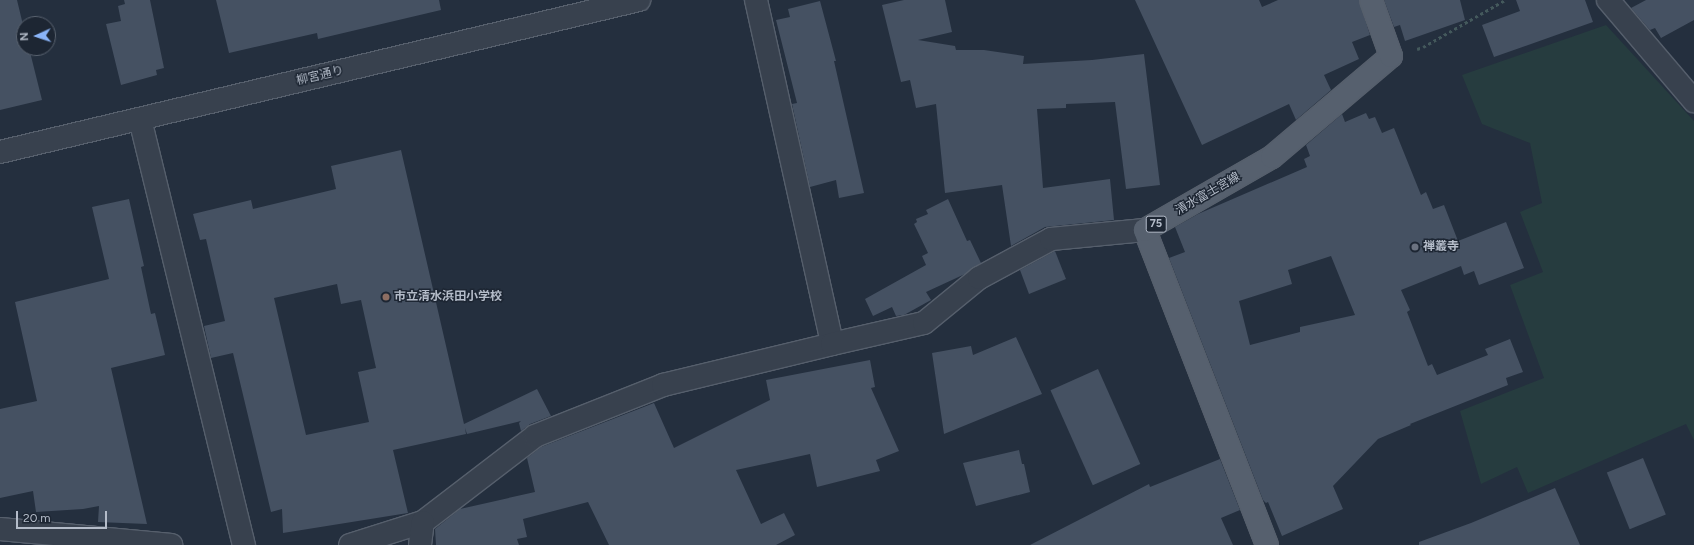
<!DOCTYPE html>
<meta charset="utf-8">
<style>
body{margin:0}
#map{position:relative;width:1694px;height:545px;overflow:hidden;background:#242f3e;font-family:Figtree,"Noto Sans JP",sans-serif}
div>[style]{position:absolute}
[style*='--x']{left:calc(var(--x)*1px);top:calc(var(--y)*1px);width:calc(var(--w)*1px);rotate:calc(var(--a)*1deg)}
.green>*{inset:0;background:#263c3f}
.building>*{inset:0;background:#455162;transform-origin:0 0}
.path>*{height:2.5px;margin-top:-1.25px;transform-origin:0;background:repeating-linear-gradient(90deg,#44595c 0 3px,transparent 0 6px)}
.roads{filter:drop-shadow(1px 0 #565f6c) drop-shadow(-1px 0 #565f6c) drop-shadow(0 1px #565f6c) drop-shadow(0 -1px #565f6c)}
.minor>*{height:22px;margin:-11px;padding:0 11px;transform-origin:11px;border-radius:11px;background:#38414e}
.major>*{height:22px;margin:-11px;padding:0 11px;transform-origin:11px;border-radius:11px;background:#56606e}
.dots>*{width:11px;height:11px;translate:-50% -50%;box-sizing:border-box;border:2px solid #1d2633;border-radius:50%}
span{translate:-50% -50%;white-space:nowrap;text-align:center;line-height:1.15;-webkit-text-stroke:3px #1d2633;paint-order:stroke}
.shield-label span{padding:1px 3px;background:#1d2633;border:1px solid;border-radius:3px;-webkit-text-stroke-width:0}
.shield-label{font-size:11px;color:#b4bcc9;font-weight:700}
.street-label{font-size:12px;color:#b4bcc9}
.poi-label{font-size:12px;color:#b4bcc9;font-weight:700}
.left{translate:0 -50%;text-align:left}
.north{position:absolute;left:16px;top:16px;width:40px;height:40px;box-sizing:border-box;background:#1d2633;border:1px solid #59626f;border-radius:50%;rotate:267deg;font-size:11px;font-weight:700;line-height:16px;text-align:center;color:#b4bcc9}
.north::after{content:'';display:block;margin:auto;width:14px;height:18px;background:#8ab4f8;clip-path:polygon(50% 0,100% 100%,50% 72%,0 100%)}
.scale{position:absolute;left:16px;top:511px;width:91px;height:18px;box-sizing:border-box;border:2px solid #b4bcc9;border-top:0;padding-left:5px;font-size:12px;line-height:14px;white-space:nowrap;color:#b4bcc9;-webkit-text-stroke:3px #1d2633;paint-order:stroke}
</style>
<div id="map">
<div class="green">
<div style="clip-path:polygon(1606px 25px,1694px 121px,1694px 440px,1686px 424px,1528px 493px,1517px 467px,1481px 484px,1460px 411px,1544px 378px,1510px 285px,1543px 272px,1520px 212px,1542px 203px,1530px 143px,1482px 124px,1462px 75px)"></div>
</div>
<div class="building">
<div style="clip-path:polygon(0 0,17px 0,24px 29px,24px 48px,29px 48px,42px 100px,0 110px)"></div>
<div style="clip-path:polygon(124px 0,150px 0,164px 68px,156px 70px,157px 75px,121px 85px,106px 24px,121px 21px,118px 6px,125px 4px)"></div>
<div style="clip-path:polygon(216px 0,439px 0,441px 10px,318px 39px,317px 33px,229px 53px)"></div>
<div style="clip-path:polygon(904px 0,945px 0,952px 32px,918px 40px,955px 46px,956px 50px,984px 50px,1024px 56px,1023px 64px,1092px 60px,1144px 54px,1160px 185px,1126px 189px,1115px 102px,1066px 104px,1066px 108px,1037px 109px,1043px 188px,1110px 179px,1114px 220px,1045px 227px,1011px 246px,1002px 185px,945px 193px,936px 104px,916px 108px,910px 80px,901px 82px,882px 5px)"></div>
<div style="clip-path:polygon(1135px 0,1259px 0,1262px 7px,1278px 0,1359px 0,1370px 35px,1352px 42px,1359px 59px,1324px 75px,1331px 90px,1296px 120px,1289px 104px,1202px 145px)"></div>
<div style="clip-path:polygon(1384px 0,1460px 0,1465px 20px,1405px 41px,1400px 25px,1394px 27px)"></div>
<div style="clip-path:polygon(1516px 0,1585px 0,1593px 22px,1494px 57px,1482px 25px,1520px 11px)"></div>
<div style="clip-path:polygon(1646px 0,1694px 0,1694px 20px,1661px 38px,1655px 28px,1650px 30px,1631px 8px)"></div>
<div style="clip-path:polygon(820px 1px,836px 61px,834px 61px,864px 193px,839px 198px,836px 180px,810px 187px,792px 104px,797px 103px,776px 20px,790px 17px,788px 9px)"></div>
<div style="clip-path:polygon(evenodd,1366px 113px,1369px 119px,1375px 117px,1382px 133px,1394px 128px,1421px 195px,1426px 192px,1433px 209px,1444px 205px,1458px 241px,1506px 222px,1524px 268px,1479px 285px,1474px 271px,1464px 275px,1461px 266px,1401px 290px,1410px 310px,1407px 312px,1428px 366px,1432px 364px,1437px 375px,1488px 355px,1485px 349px,1510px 339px,1523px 372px,1506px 378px,1508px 385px,1410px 424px,1411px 425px,1378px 439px,1333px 486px,1343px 509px,1282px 536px,1268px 502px,1266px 503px,1263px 500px,1169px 258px,1185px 252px,1175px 227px,1198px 214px,1307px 167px,1304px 159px,1310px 156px,1306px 145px,1342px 114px,1345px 122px,1366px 113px,1331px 256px,1355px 315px,1300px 327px,1300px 332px,1250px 345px,1239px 301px,1292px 284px,1288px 270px,1331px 256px)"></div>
<div style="clip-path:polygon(evenodd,401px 150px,464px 424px,537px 389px,551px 416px,530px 424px,521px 431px,519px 423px,521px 421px,467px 434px,465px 428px,466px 434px,393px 450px,408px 513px,283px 533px,282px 509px,271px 512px,233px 353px,211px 358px,204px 326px,225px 321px,206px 239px,200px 240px,193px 214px,251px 200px,253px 209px,336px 189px,331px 166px,401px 150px,337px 284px,341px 304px,361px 300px,376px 368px,358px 372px,369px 422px,306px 435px,274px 298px,337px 284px)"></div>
<div style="clip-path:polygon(129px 199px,144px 266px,141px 267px,151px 314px,155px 313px,165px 355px,111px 368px,147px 524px,98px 522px,99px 506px,83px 509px,36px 512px,33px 491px,0 498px,0 409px,37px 401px,15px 302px,109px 279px,92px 207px)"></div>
<div style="clip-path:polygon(948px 199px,967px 241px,970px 240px,981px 263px,965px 274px,926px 292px,931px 300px,904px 315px,896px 316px,892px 307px,873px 316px,865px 299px,926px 265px,922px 256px,928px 253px,914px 224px,917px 222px,916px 219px,928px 214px,926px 210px)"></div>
<div style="clip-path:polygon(1055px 251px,1066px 279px,1029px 294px,1020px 270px)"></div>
<div style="clip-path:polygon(1016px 337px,1042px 394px,944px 434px,932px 353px,971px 346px,973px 355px)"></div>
<div style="clip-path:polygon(870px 360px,875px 387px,871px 388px,899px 451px,876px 460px,880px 471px,817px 487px,810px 454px,736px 470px,761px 524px,784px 513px,795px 535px,776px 545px,609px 545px,588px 502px,523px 519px,527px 537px,517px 539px,519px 545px,436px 545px,435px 529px,460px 509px,535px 492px,527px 458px,541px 447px,654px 403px,674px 448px,770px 400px,766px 380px)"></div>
<div style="left:1098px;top:369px;width:104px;height:52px;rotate:66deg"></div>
<div style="clip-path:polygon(1019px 450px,1022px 464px,1024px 464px,1030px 492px,976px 506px,963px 463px)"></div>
<div style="left:1643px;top:458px;width:61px;height:39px;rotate:68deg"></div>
<div style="clip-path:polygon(1220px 459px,1240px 510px,1221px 518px,1233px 545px,1030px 545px,1149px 484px,1150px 487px)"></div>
<div style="clip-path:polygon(1555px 488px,1580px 545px,1419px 545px,1419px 542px,1471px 523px)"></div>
</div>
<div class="path">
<div style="--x:1417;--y:49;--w:6;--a:-18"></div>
<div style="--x:1423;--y:47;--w:95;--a:-29.8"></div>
</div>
<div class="roads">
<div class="minor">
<div style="--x:756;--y:0;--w:352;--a:77.5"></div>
<div style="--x:1608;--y:0;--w:133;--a:49.6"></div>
<div style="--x:140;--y:119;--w:439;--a:76.3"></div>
<div style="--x:0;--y:152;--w:657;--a:-13.38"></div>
<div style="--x:0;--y:529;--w:172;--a:5.3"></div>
<div style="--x:350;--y:545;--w:77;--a:-17.5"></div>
<div style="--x:423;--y:522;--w:141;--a:-37.5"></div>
<div style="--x:535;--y:436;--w:138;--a:-21.7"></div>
<div style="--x:663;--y:385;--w:174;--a:-13.6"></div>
<div style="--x:832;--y:344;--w:94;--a:-12.9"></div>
<div style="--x:924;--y:323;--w:71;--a:-39.3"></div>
<div style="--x:979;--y:278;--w:82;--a:-28.4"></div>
<div style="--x:1051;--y:239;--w:94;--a:-5.5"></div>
<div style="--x:420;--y:545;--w:23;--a:-83"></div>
</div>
<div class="major">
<div style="--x:1267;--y:545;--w:338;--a:-111.2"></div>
<div style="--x:1145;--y:230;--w:146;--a:-29.9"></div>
<div style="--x:1272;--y:157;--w:156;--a:-40.3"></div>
<div style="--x:1391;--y:56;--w:59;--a:-109.7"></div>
</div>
</div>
<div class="dots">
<div style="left:1415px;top:247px;background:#6b7280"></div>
<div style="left:386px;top:297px;background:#8d6e63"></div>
</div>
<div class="shield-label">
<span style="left:1156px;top:224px">75</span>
</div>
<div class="street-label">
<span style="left:320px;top:76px;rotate:-13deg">柳宮通り</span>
<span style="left:1208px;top:194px;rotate:-30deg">清水富士宮線</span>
</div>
<div class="poi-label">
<span class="left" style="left:1423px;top:247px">禅叢寺</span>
<span class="left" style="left:394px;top:297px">市立清水浜田小学校</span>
</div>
<div class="north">N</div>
<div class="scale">20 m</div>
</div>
